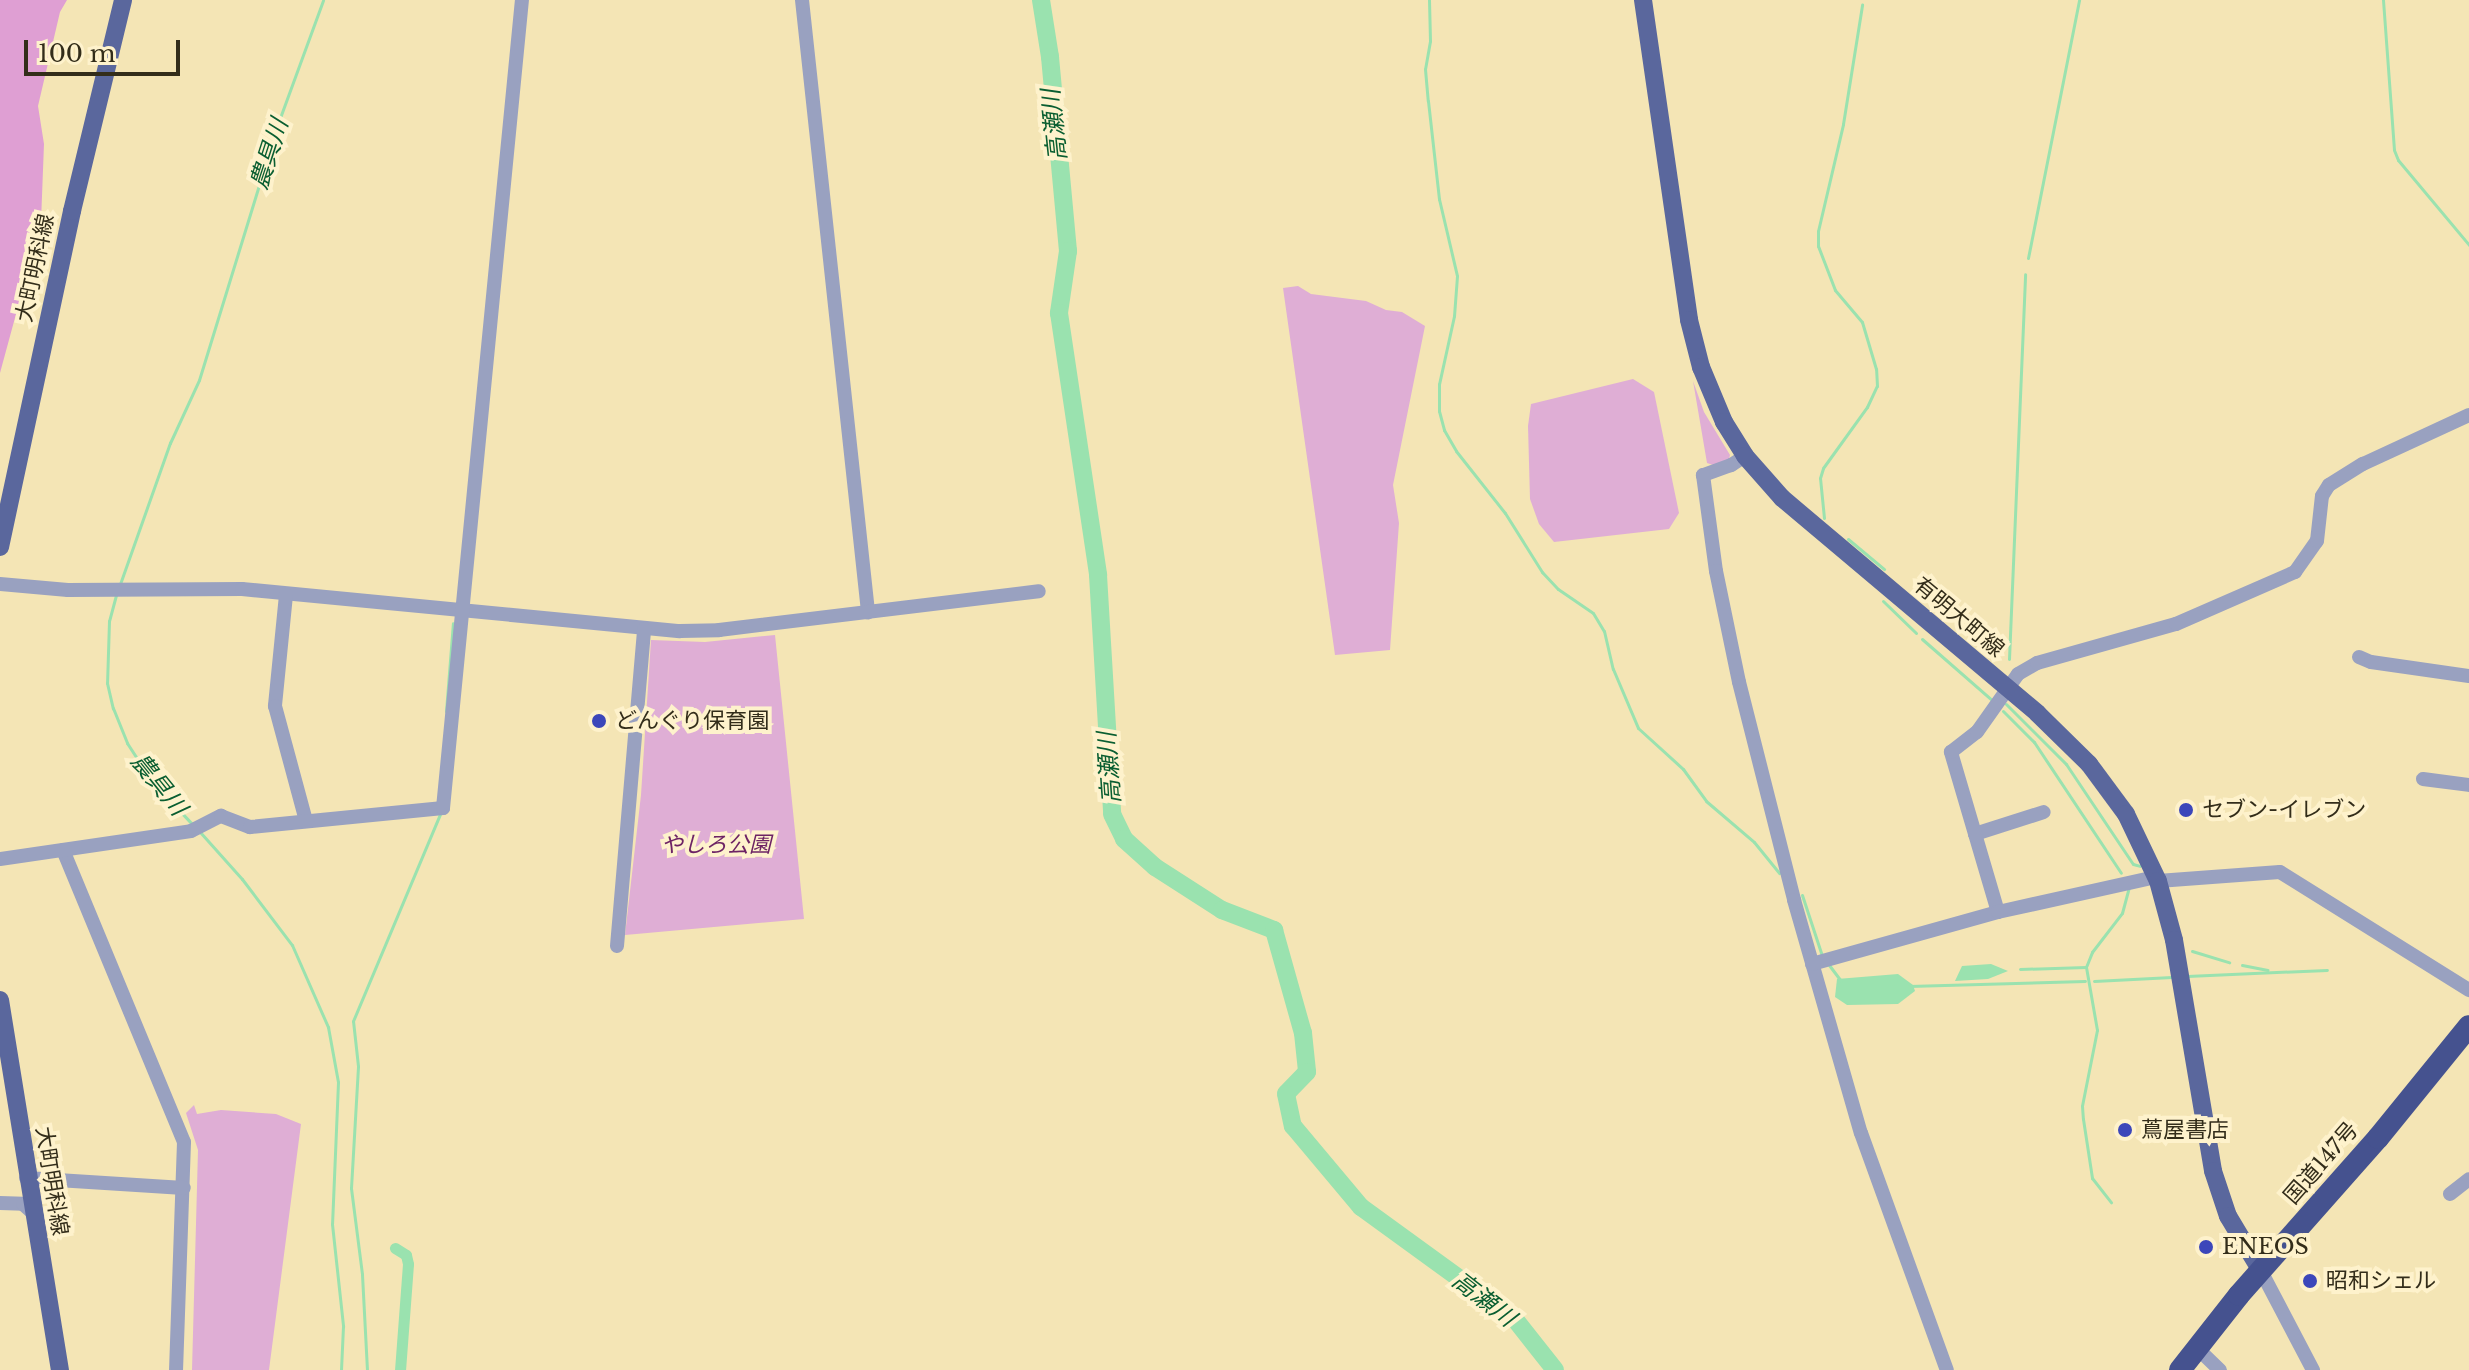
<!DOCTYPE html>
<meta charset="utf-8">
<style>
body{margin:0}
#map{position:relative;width:2469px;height:1370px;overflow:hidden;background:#f4e5b5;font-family:"Libre Baskerville","Noto Sans JP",serif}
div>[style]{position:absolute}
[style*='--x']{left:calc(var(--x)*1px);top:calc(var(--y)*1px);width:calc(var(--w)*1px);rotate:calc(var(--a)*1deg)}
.green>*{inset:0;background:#dfaed5}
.forest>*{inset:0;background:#df9fd3}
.water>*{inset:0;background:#9ae2af}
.stream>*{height:3px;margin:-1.5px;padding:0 1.5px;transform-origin:1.5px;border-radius:1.5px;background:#9ae2af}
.canal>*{height:11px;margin:-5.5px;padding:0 5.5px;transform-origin:5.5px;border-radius:5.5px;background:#9ae2af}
.river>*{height:18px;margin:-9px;padding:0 9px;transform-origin:9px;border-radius:9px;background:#9ae2af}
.minor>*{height:14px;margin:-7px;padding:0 7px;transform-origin:7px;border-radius:7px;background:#99a1c0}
.major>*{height:18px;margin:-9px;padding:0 9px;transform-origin:9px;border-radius:9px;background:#5a679d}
.highway>*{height:22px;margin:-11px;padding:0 11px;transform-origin:11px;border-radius:11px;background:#45528f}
.dots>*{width:22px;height:22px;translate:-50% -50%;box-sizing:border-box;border:4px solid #fef2cc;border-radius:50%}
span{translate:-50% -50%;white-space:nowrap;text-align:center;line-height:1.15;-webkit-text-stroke:8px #fef2cc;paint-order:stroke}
.street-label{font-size:22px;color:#332d1a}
.poi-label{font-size:22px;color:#332d1a}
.left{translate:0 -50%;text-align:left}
.park-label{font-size:22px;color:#6d2364;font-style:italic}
.water-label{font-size:24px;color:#0a5e31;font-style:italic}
.scale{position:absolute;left:24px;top:40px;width:156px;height:36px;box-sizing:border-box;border:4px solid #332d1a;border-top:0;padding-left:10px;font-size:24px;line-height:28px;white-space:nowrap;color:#332d1a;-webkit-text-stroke:6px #fef2cc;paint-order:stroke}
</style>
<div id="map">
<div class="green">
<div style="clip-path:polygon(1298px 286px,1311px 294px,1366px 301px,1386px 310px,1402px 312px,1425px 326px,1393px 485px,1399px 523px,1390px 650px,1335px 655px,1283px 288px)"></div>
<div style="clip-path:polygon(1633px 379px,1654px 392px,1679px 513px,1669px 529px,1554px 542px,1539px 524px,1530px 499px,1528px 426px,1531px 404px)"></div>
<div style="clip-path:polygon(1693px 381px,1704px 412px,1730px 455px,1729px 459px,1713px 465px,1707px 463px)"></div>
<div style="clip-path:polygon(775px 635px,804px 919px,625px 935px,641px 795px,651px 640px,705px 642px)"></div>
<div style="clip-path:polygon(194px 1105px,197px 1114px,221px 1110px,276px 1114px,301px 1124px,269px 1370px,192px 1370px,198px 1150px,186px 1113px)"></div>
</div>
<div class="forest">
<div style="clip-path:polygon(0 0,67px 0,60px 12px,38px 106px,44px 144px,41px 222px,0 373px)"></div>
</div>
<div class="water">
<div style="clip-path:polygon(1991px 964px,2008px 971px,1988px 979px,1955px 981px,1962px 966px)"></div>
<div style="clip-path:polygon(1898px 974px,1913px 985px,1915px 991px,1898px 1004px,1847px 1005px,1835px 997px,1837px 979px)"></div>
</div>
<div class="stream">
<div style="--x:1429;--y:0;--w:41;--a:88.6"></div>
<div style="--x:1430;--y:41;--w:28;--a:100"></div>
<div style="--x:1425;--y:69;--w:32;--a:85"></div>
<div style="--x:1428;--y:101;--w:99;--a:83.6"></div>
<div style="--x:1439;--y:199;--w:79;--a:76.8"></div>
<div style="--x:1457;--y:276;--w:40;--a:94.3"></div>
<div style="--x:1454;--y:316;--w:70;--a:102.4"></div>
<div style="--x:1439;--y:384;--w:27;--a:90"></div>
<div style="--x:1439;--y:411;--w:20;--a:75"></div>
<div style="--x:1444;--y:430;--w:24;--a:60"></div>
<div style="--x:1456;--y:451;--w:79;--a:51.7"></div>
<div style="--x:1505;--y:513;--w:70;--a:57.9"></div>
<div style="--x:1542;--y:572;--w:23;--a:47"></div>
<div style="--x:1558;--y:589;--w:42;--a:34.4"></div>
<div style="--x:1593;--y:613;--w:21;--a:59"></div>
<div style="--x:1604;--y:631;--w:39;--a:77"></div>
<div style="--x:1613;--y:669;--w:64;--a:67"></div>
<div style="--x:1638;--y:728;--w:61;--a:42.3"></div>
<div style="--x:1683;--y:769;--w:39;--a:54"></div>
<div style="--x:1706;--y:801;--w:63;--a:40.5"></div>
<div style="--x:1754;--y:842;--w:40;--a:51"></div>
<div style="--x:2383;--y:0;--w:150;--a:85.8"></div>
<div style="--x:2394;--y:150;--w:11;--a:68"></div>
<div style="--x:2398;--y:160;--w:111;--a:50.1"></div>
<div style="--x:2028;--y:258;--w:263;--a:-78.8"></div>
<div style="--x:1824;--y:518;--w:40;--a:-95.7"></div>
<div style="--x:1820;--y:478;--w:10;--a:-73"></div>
<div style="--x:1823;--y:468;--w:75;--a:-54.2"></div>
<div style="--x:1867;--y:407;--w:23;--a:-65"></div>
<div style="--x:1877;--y:386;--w:17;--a:-93"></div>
<div style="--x:1876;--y:369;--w:49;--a:-106.6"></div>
<div style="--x:1862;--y:322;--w:42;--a:-130.2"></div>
<div style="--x:1835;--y:290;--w:47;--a:-111.1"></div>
<div style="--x:1818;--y:246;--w:15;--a:-90"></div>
<div style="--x:1818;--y:231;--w:110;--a:-76.8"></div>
<div style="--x:1843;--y:124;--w:121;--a:-80.9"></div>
<div style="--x:1848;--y:539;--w:47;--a:39.8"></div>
<div style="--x:120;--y:584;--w:150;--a:-70.5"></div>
<div style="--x:170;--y:443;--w:69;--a:-65.3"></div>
<div style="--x:199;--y:380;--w:266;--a:-72.9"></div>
<div style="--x:277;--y:126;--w:134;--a:-69.9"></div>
<div style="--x:116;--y:595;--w:27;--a:105"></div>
<div style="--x:109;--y:621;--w:62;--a:91.8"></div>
<div style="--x:107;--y:683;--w:26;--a:77"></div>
<div style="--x:113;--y:708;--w:38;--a:68"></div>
<div style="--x:127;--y:743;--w:44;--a:57"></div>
<div style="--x:151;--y:780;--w:60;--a:47"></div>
<div style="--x:1883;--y:601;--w:46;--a:44.1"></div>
<div style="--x:1922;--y:639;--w:94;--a:41.1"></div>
<div style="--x:2009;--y:659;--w:385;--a:-87.6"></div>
<div style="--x:2006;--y:704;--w:85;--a:45"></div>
<div style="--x:2066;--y:764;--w:120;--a:56.2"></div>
<div style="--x:2133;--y:864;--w:7;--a:16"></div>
<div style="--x:446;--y:711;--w:88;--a:-85.5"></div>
<div style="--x:2003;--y:711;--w:44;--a:45"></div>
<div style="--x:2034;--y:742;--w:157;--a:56.4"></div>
<div style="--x:200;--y:832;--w:63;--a:48.2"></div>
<div style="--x:242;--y:879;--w:83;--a:52.9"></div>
<div style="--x:292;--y:945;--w:90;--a:66.3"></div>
<div style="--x:328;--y:1027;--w:56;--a:79.7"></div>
<div style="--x:338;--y:1082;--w:142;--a:92.4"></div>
<div style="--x:332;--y:1224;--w:103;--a:83.8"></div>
<div style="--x:343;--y:1326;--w:44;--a:92.6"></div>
<div style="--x:1802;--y:895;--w:64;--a:71.8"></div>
<div style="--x:2192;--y:951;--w:39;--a:17"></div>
<div style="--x:1829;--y:965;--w:20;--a:53"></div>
<div style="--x:2242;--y:965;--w:26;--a:11"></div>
<div style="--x:2086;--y:967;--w:16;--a:-68"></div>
<div style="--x:2092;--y:952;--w:49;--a:-52.4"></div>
<div style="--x:2122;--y:913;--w:27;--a:-75"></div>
<div style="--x:2020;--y:969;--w:66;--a:-1.7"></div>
<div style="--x:2086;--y:967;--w:64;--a:80.1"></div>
<div style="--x:2097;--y:1030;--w:77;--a:101.2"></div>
<div style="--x:2082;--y:1106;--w:13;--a:86"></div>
<div style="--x:2083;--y:1119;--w:60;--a:81.3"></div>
<div style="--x:2092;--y:1178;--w:31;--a:52"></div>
<div style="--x:2187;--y:976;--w:140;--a:-2.5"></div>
<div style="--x:2094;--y:981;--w:78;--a:-2.9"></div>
<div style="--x:1909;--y:986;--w:176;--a:-1.6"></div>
<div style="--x:367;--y:1370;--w:96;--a:-93"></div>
<div style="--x:362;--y:1274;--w:87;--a:-97.3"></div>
<div style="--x:351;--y:1188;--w:122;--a:-86.7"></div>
<div style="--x:358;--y:1066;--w:45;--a:-96.3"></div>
<div style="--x:353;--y:1021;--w:225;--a:-67.2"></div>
</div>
<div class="canal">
<div style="--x:395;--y:1248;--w:13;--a:32"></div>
<div style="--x:406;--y:1255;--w:9;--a:77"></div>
<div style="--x:408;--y:1264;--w:106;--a:94.3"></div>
</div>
<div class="river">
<div style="--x:1041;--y:0;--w:58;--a:81"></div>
<div style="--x:1050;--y:57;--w:195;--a:84.7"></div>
<div style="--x:1068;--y:251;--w:63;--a:98.3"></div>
<div style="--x:1059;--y:313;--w:265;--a:81.5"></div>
<div style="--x:1098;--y:575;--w:239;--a:86.6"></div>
<div style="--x:1112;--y:814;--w:28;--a:64"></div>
<div style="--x:1124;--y:839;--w:42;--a:42.1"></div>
<div style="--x:1155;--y:867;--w:80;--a:32.7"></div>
<div style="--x:1222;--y:910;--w:56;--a:21"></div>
<div style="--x:1274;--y:930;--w:107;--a:74.3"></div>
<div style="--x:1303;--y:1033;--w:39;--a:84"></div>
<div style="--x:1307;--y:1072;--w:30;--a:134"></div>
<div style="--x:1286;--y:1094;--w:33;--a:78"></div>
<div style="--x:1293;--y:1126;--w:106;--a:50"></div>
<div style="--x:1361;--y:1207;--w:189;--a:36"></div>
<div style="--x:1514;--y:1318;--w:66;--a:51.7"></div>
</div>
<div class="minor">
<div style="--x:802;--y:0;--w:616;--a:83.84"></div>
<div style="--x:1745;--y:456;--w:17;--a:147"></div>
<div style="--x:1731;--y:465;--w:30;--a:160"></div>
<div style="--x:1703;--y:475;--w:97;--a:82.3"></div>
<div style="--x:1716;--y:571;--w:113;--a:78.3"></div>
<div style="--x:1739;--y:682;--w:225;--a:75.8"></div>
<div style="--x:1794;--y:900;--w:242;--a:74"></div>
<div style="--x:1861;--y:1133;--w:252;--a:70.1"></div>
<div style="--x:0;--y:584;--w:68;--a:5"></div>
<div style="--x:68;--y:590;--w:174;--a:-0.3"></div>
<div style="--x:242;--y:589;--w:440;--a:5.5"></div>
<div style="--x:680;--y:631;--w:39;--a:-1"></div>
<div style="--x:719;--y:630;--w:322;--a:-6.9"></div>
<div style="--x:286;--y:595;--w:112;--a:95.7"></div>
<div style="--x:275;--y:706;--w:119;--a:74.9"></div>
<div style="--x:2359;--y:657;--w:13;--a:23"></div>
<div style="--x:2371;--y:662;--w:99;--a:8.1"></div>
<div style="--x:2423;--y:779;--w:46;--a:7.4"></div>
<div style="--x:1975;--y:834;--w:72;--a:-17.7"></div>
<div style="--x:63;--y:850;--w:316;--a:67.5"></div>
<div style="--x:184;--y:1142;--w:228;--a:92"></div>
<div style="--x:0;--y:859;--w:193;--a:-8.3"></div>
<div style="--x:191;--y:831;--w:34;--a:-27"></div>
<div style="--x:221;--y:816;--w:31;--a:21"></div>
<div style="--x:250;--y:827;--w:194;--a:-5.6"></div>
<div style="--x:443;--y:808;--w:812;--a:-84.42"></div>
<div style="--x:2158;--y:881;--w:122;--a:-4.2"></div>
<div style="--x:2280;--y:872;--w:223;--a:32"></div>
<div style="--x:1998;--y:912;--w:167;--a:-106.4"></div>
<div style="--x:1951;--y:752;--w:33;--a:-38"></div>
<div style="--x:1977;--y:732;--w:71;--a:-54.7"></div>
<div style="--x:2018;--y:674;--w:22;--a:-30"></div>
<div style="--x:2037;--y:663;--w:144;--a:-15.7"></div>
<div style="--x:2176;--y:624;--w:130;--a:-23.6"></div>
<div style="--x:2295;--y:572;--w:38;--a:-55"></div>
<div style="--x:2317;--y:541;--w:45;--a:-83.7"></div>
<div style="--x:2322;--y:496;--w:13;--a:-58"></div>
<div style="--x:2329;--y:485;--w:40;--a:-32"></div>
<div style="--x:2363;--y:464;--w:117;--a:-24.8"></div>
<div style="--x:617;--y:946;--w:318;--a:-85.1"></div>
<div style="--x:1812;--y:964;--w:193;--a:-15.6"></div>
<div style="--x:1998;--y:912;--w:162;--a:-12.5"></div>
<div style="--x:26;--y:1178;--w:158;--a:3.6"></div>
<div style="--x:2450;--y:1194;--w:24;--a:-38"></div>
<div style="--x:0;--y:1203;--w:23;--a:2"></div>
<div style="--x:23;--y:1204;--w:12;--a:42"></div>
<div style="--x:2261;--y:1271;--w:112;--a:62.3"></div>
<div style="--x:2197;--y:1348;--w:32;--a:44"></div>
</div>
<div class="major">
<div style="--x:1643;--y:0;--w:323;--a:81.8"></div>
<div style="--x:1689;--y:320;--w:49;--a:75.7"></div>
<div style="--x:1701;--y:367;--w:60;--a:67.3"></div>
<div style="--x:1724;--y:422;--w:40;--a:58"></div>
<div style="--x:1745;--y:456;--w:56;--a:48.6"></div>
<div style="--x:1782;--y:498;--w:334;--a:40.1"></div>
<div style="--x:2037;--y:713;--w:73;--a:44.4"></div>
<div style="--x:2089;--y:764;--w:62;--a:53.5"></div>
<div style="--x:2126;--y:814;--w:74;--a:64.5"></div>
<div style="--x:2158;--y:881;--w:61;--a:74.8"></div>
<div style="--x:2174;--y:940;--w:234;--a:80.4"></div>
<div style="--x:2213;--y:1171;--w:47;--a:71.6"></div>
<div style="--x:2228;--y:1216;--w:64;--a:59"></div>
<div style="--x:0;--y:547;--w:344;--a:-77.9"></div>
<div style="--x:72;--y:211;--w:217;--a:-76.4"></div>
<div style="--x:0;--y:1000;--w:375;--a:80.8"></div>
</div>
<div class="highway">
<div style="--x:2180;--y:1370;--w:95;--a:-51.8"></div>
<div style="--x:2239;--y:1295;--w:210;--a:-48.5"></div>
<div style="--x:2378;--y:1138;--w:144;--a:-50.9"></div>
</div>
<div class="dots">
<div style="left:599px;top:721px;background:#3c47ba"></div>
<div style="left:2186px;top:810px;background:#3c47ba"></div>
<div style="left:2125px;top:1130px;background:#3c47ba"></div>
<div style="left:2206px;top:1247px;background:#3c47ba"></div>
<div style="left:2310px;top:1281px;background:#3c47ba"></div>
</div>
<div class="street-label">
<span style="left:35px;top:268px;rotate:-78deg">大町明科線</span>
<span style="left:1959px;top:617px;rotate:40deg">有明大町線</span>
<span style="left:2321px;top:1163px;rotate:-49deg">国道147号</span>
<span style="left:52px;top:1181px;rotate:81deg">大町明科線</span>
</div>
<div class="poi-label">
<span class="left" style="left:615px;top:721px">どんぐり保育園</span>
<span class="left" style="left:2202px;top:810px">セブン-イレブン</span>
<span class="left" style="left:2141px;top:1130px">蔦屋書店</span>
<span class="left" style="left:2222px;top:1247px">ENEOS</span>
<span class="left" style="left:2326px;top:1281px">昭和シェル</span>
</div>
<div class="park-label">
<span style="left:716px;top:845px">やしろ公園</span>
</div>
<div class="water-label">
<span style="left:1054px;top:125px;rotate:-96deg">高瀬川</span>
<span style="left:269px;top:154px;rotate:-72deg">農具川</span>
<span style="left:1109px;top:768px;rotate:-94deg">高瀬川</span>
<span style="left:159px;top:784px;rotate:51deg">農具川</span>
<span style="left:1484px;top:1299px;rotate:38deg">高瀬川</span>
</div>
<div class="scale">100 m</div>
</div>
